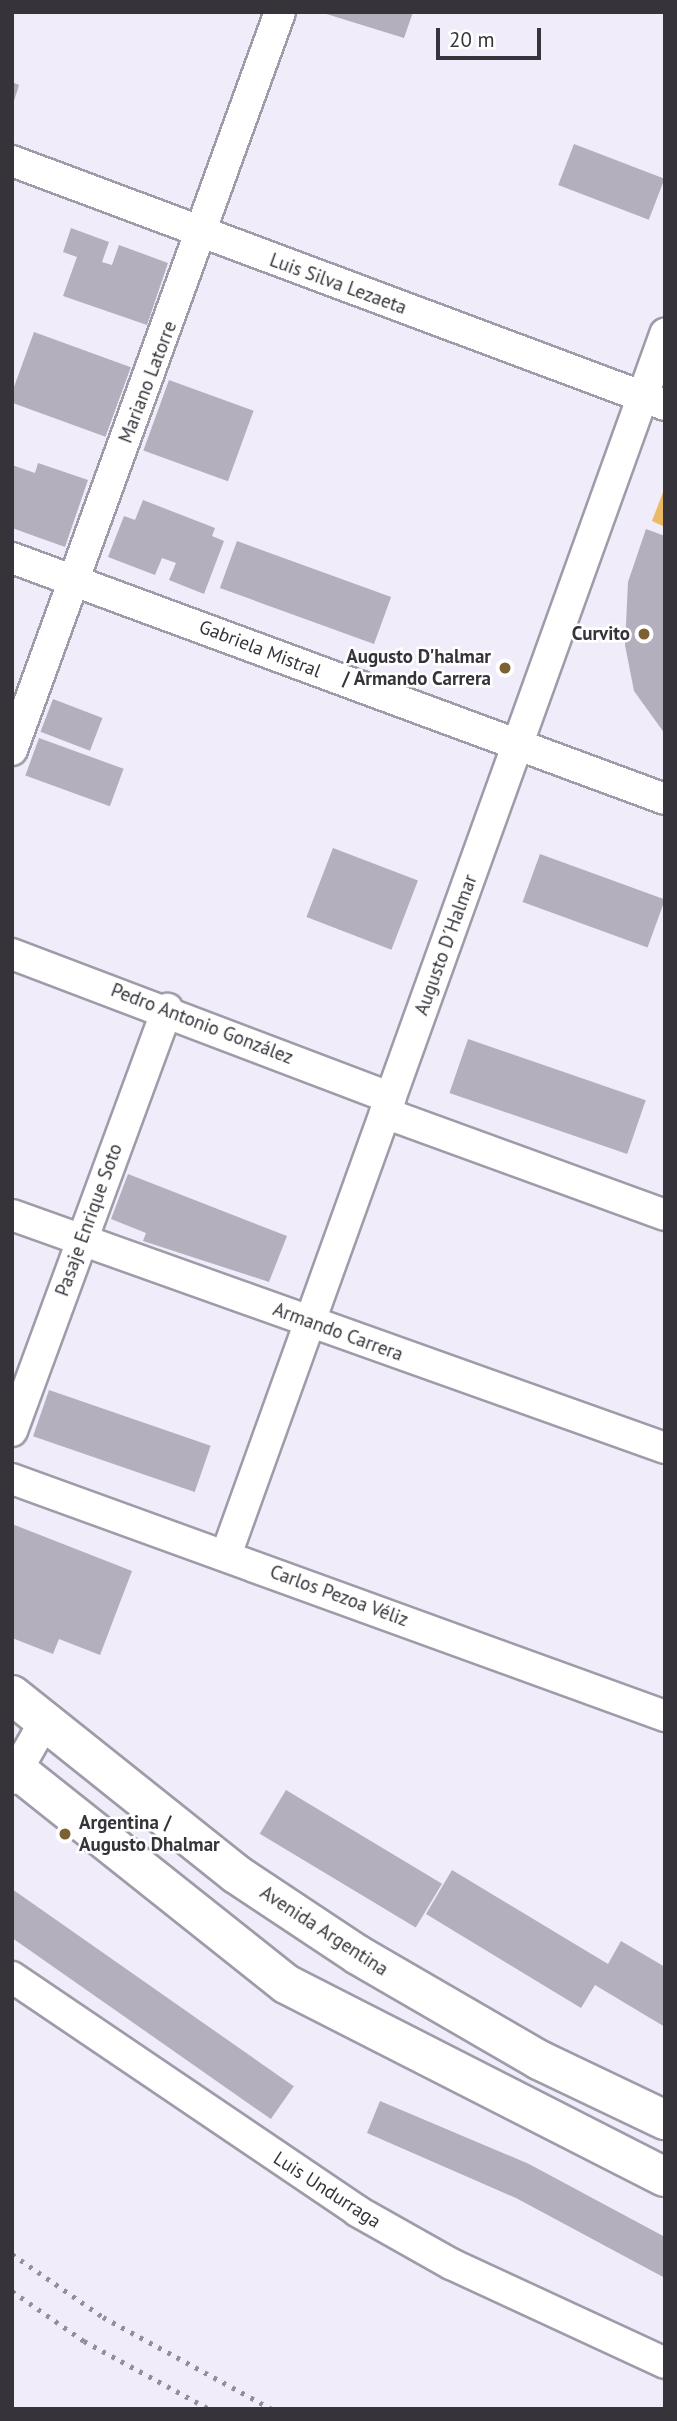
<!DOCTYPE html>
<meta charset="utf-8">
<style>
body{margin:0}
#map{position:relative;width:677px;height:2421px;overflow:hidden;background:#f0ecfa;font-family:"PT Sans",sans-serif}
div>[style]{position:absolute}
[style*='--x']{left:calc(var(--x)*1px);top:calc(var(--y)*1px);width:calc(var(--w)*1px);rotate:calc(var(--a)*1deg)}
.green>*{inset:0;background:#ebbb64}
.building>*{inset:0;background:#b3afbd;transform-origin:0 0}
.roads{filter:drop-shadow(2px 0 #9f9ba8) drop-shadow(-2px 0 #9f9ba8) drop-shadow(0 2px #9f9ba8) drop-shadow(0 -2px #9f9ba8)}
.street>*{height:30px;margin:-15px;padding:0 15px;transform-origin:15px;border-radius:15px;background:#fff}
.primary>*{height:38px;margin:-19px;padding:0 19px;transform-origin:19px;border-radius:19px;background:#fff}
.rail>*{height:5px;margin-top:-2.5px;transform-origin:0;background:repeating-linear-gradient(90deg,#928f99 0 3.5px,transparent 0 10.5px)}
.dots>*{width:19px;height:19px;translate:-50% -50%;box-sizing:border-box;border:4px solid #fff;border-radius:50%}
span{translate:-50% -50%;white-space:nowrap;text-align:center;line-height:1.15;-webkit-text-stroke:5px #fff;paint-order:stroke}
.street-label{font-size:19px;color:#36343a}
.poi-label{font-size:19px;color:#36343a;font-weight:700}
.right{translate:-100% -50%;text-align:right}
.left{translate:0 -50%;text-align:left}
.frame{position:absolute;inset:0;border:14px solid #36343a;pointer-events:none}
.scale{position:absolute;left:436px;top:28px;width:105px;height:32px;box-sizing:border-box;border:4px solid #36343a;border-top:0;padding-left:9px;font-size:21px;line-height:24px;white-space:nowrap;color:#36343a;-webkit-text-stroke:5px #fff;paint-order:stroke}
</style>
<div id="map">
<div class="green">
<div style="clip-path:polygon(665px 487px,665px 527px,652px 521px)"></div>
</div>
<div class="building">
<div style="clip-path:polygon(320px 12px,413px 12px,404px 38px)"></div>
<div style="clip-path:polygon(12px 82px,19px 85px,13px 104px,12px 104px)"></div>
<div style="left:574px;top:144px;width:97px;height:44px;rotate:21deg"></div>
<div style="clip-path:polygon(71px 228px,109px 242px,102px 262px,112px 265px,119px 245px,168px 263px,147px 325px,63px 296px,77px 257px,63px 252px)"></div>
<div style="left:34px;top:332px;width:103px;height:74px;rotate:20deg"></div>
<div style="left:169px;top:380px;width:90px;height:75px;rotate:20deg"></div>
<div style="clip-path:polygon(38px 463px,88px 480px,65px 547px,12px 528px,12px 465px,35px 473px)"></div>
<div style="clip-path:polygon(143px 500px,215px 528px,212px 536px,224px 541px,204px 594px,169px 580px,176px 563px,162px 558px,155px 575px,108px 557px,124px 516px,135px 520px)"></div>
<div style="clip-path:polygon(646px 529px,665px 536px,665px 734px,634px 691px,625px 645px,628px 582px)"></div>
<div style="left:237px;top:541px;width:164px;height:50px;rotate:20deg"></div>
<div style="left:53px;top:699px;width:53px;height:35px;rotate:21deg"></div>
<div style="left:39px;top:738px;width:90px;height:40px;rotate:20deg"></div>
<div style="left:333px;top:848px;width:91px;height:74px;rotate:21deg"></div>
<div style="left:540px;top:854px;width:133px;height:51px;rotate:20deg"></div>
<div style="left:468px;top:1039px;width:188px;height:57px;rotate:19deg"></div>
<div style="clip-path:polygon(128px 1174px,287px 1236px,269px 1282px,143px 1241px,146px 1233px,111px 1219px)"></div>
<div style="left:49px;top:1390px;width:171px;height:49px;rotate:19deg"></div>
<div style="clip-path:polygon(12px 1524px,132px 1571px,100px 1655px,59px 1639px,53px 1654px,12px 1638px)"></div>
<div style="left:286px;top:1790px;width:182px;height:51px;rotate:31deg"></div>
<div style="clip-path:polygon(452px 1870px,608px 1964px,621px 1941px,665px 1967px,665px 2027px,595px 1985px,581px 2008px,426px 1914px)"></div>
<div style="left:12px;top:1889px;width:344px;height:40px;rotate:35deg"></div>
<div style="clip-path:polygon(380px 2101px,529px 2164px,665px 2237px,665px 2278px,516px 2198px,367px 2133px)"></div>
</div>
<div class="roads">
<div class="street">
<div style="--x:12;--y:161;--w:697;--a:20.49"></div>
<div style="--x:12;--y:558;--w:696;--a:20.26"></div>
<div style="--x:12;--y:750;--w:785;--a:-70.04"></div>
<div style="--x:12;--y:954;--w:405;--a:20.8"></div>
<div style="--x:385;--y:1113;--w:298;--a:20"></div>
<div style="--x:12;--y:1215;--w:693;--a:19.64"></div>
<div style="--x:12;--y:1431;--w:450;--a:-69.8"></div>
<div style="--x:12;--y:1479;--w:695;--a:19.95"></div>
<div style="--x:226;--y:1555;--w:1298;--a:-70.22"></div>
<div style="--x:12;--y:1779;--w:67;--a:-60.4"></div>
<div style="--x:12;--y:1977;--w:417;--a:34.1"></div>
<div style="--x:357;--y:2211;--w:108;--a:29.4"></div>
<div style="--x:451;--y:2264;--w:236;--a:24.8"></div>
</div>
<div class="primary">
<div style="--x:12;--y:1695;--w:287;--a:38.6"></div>
<div style="--x:236;--y:1874;--w:146;--a:33.6"></div>
<div style="--x:358;--y:1955;--w:209;--a:30.1"></div>
<div style="--x:539;--y:2060;--w:140;--a:25.5"></div>
<div style="--x:12;--y:1766;--w:350;--a:38.5"></div>
<div style="--x:286;--y:1984;--w:425;--a:27"></div>
</div>
</div>
<div class="rail">
<div style="--x:12;--y:2254;--w:111;--a:34.7"></div>
<div style="--x:103;--y:2317;--w:192;--a:28.6"></div>
<div style="--x:12;--y:2291;--w:88;--a:34.8"></div>
<div style="--x:84;--y:2341;--w:142;--a:28.5"></div>
</div>
<div class="dots">
<div style="left:644px;top:634px;background:#7c6233"></div>
<div style="left:505px;top:668px;background:#7c6233"></div>
<div style="left:65px;top:1834px;background:#7c6233"></div>
</div>
<div class="street-label">
<span style="left:338px;top:284px;rotate:20deg">Luis Silva Lezaeta</span>
<span style="left:148px;top:382px;rotate:-69deg">Mariano Latorre</span>
<span style="left:260px;top:649px;rotate:21deg">Gabriela Mistral</span>
<span style="left:446px;top:945px;rotate:-70deg">Augusto D´Halmar</span>
<span style="left:202px;top:1024px;rotate:21deg">Pedro Antonio González</span>
<span style="left:89px;top:1220px;rotate:-70deg">Pasaje Enrique Soto</span>
<span style="left:338px;top:1332px;rotate:20deg">Armando Carrera</span>
<span style="left:339px;top:1596px;rotate:20deg">Carlos Pezoa Véliz</span>
<span style="left:324px;top:1931px;rotate:33deg">Avenida Argentina</span>
<span style="left:327px;top:2190px;rotate:33deg">Luis Undurraga</span>
</div>
<div class="poi-label">
<span class="right" style="left:630px;top:634px">Curvito</span>
<span class="right" style="left:491px;top:668px">Augusto D'halmar<br>/ Armando Carrera</span>
<span class="left" style="left:79px;top:1834px">Argentina /<br>Augusto Dhalmar</span>
</div>
<div class="frame"></div>
<div class="scale">20 m</div>
</div>
